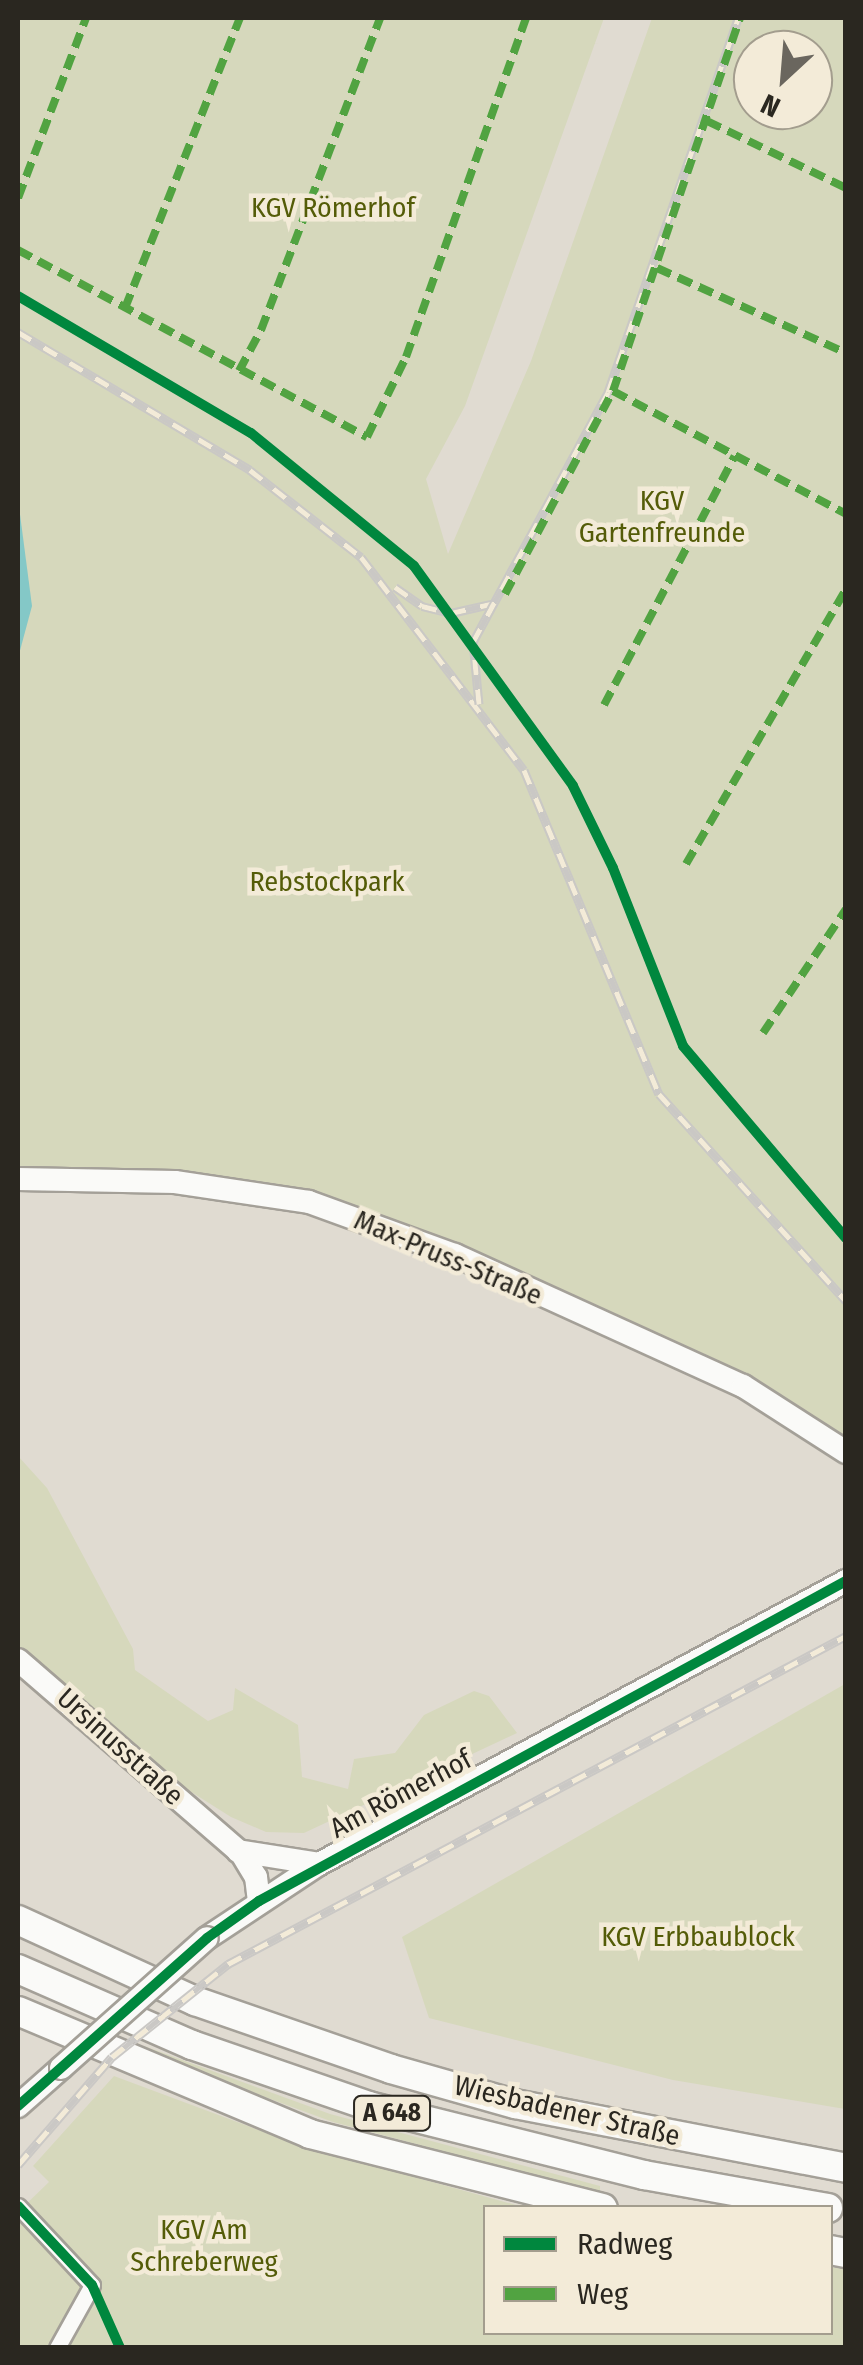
<!DOCTYPE html>
<meta charset="utf-8">
<style>
body{margin:0}
#map{position:relative;width:863px;height:2365px;overflow:hidden;background:#e0dbd1;font-family:"Fira Sans Condensed",sans-serif}
div>[style]{position:absolute}
[style*='--x']{left:calc(var(--x)*1px);top:calc(var(--y)*1px);width:calc(var(--w)*1px);rotate:calc(var(--a)*1deg)}
.green>*{inset:0;background:#d6d8bc}
.water>*{inset:0;background:#84c8c7}
.roads{filter:drop-shadow(2px 0 #a4a098) drop-shadow(-2px 0 #a4a098) drop-shadow(0 2px #a4a098) drop-shadow(0 -2px #a4a098)}
.minor>*{height:15px;margin:-7.5px;padding:0 7.5px;transform-origin:7.5px;border-radius:7.5px;background:#fafaf8}
.secondary>*{height:22px;margin:-11px;padding:0 11px;transform-origin:11px;border-radius:11px;background:#fafaf8}
.motorway>*{height:28px;margin:-14px;padding:0 14px;transform-origin:14px;border-radius:14px;background:#fafaf8}
.rail>*{height:9px;margin-top:-4.5px;transform-origin:0;background:repeating-linear-gradient(90deg,#f3ebd8 0 15px,#cac8c5 0 30px);box-sizing:border-box;border-block:2px solid #cac8c5}
.bridges{filter:drop-shadow(2px 0 #a4a098) drop-shadow(-2px 0 #a4a098) drop-shadow(0 2px #a4a098) drop-shadow(0 -2px #a4a098)}
.secondary-bridge>*{height:22px;margin:-11px;padding:0 11px;transform-origin:11px;border-radius:11px;background:#fafaf8}
.quiet>*{height:8px;margin-top:-4px;transform-origin:0;background:repeating-linear-gradient(90deg,#51a341 0 15px,transparent 0 23px)}
.cycleway>*{height:10px;margin:-5px;padding:0 5px;transform-origin:5px;border-radius:5px;background:#00873e}
span{translate:-50% -50%;white-space:nowrap;text-align:center;line-height:1.15;-webkit-text-stroke:9px #f3ebd8;paint-order:stroke}
.shield-label span{padding:2px 8px;background:#f3ebd8;border:2px solid;border-radius:8px;-webkit-text-stroke-width:0}
.shield-label{font-size:25px;color:#2a2720;font-weight:700}
.park-label{font-size:28px;color:#545c08}
.street-label{font-size:28px;color:#2a2720}
.frame{position:absolute;inset:0;border:20px solid #2a2720;pointer-events:none}
.legend{position:absolute;left:483px;top:2205px;width:350px;height:130px;box-sizing:border-box;background:#f3ebd8;border:2px solid #a39d8e;margin:0;padding:12px 18px;list-style:none;font-size:30px;color:#2a2720}
.legend li{display:flex;align-items:center;gap:20px;height:50px}
.legend b{width:50px;border:2px solid #a39d8e}
.north{position:absolute;left:733px;top:30px;width:100px;height:100px;box-sizing:border-box;background:#f3ebd8;border:2px solid #a39d8e;border-radius:50%;rotate:206deg;font-size:28px;font-weight:700;line-height:40px;text-align:center;color:#2a2720}
.north::after{content:'';display:block;margin:auto;width:35px;height:45px;background:#6a665e;clip-path:polygon(50% 0,100% 100%,50% 72%,0 100%)}
</style>
<div id="map">
<div class="green">
<div style="clip-path:polygon(evenodd,18px 18px,604px 18px,465px 406px,426px 479px,448px 554px,531px 361px,652px 18px,845px 18px,845px 1444px,316px 1194px,18px 1170px,18px 18px,753px 50px,813px 50px,813px 110px,753px 110px,753px 50px)"></div>
<div style="clip-path:polygon(18px 1456px,47px 1488px,133px 1649px,135px 1670px,208px 1721px,233px 1710px,235px 1688px,298px 1725px,302px 1777px,348px 1789px,354px 1759px,395px 1753px,424px 1715px,474px 1691px,489px 1696px,517px 1733px,304px 1833px,266px 1832px,231px 1817px,174px 1781px,18px 1646px)"></div>
<div style="clip-path:polygon(845px 1684px,845px 2109px,673px 2080px,429px 2018px,402px 1937px)"></div>
<div style="clip-path:polygon(144px 2046px,330px 2114px,600px 2186px,600px 2193px,333px 2122px,139px 2051px)"></div>
<div style="clip-path:polygon(114px 2076px,299px 2145px,523px 2207px,486px 2208px,486px 2332px,830px 2332px,831px 2267px,845px 2269px,845px 2347px,18px 2347px,18px 2212px,49px 2182px,33px 2166px)"></div>
</div>
<div class="water">
<div style="clip-path:polygon(18px 499px,32px 606px,18px 658px)"></div>
</div>
<div class="roads">
<div class="minor">
<div style="--x:18;--y:2206;--w:108;--a:46.9"></div>
<div style="--x:92;--y:2285;--w:72;--a:119.1"></div>
</div>
<div class="secondary">
<div style="--x:18;--y:1179;--w:157;--a:1.1"></div>
<div style="--x:175;--y:1182;--w:135;--a:8.5"></div>
<div style="--x:309;--y:1202;--w:155;--a:20"></div>
<div style="--x:455;--y:1255;--w:316;--a:24.5"></div>
<div style="--x:743;--y:1386;--w:122;--a:32.7"></div>
<div style="--x:18;--y:1660;--w:296;--a:40.9"></div>
<div style="--x:242;--y:1854;--w:27;--a:59"></div>
<div style="--x:256;--y:1877;--w:24;--a:83"></div>
<div style="--x:238;--y:1851;--w:82;--a:9.1"></div>
<div style="--x:207;--y:1938;--w:134;--a:-33.5"></div>
<div style="--x:319;--y:1864;--w:598;--a:-28.24"></div>
<div style="--x:18;--y:2106;--w:57;--a:-41.5"></div>
</div>
<div class="motorway">
<div style="--x:18;--y:1920;--w:195;--a:24.6"></div>
<div style="--x:195;--y:2001;--w:207;--a:19.1"></div>
<div style="--x:391;--y:2069;--w:129;--a:15.8"></div>
<div style="--x:515;--y:2104;--w:337;--a:10.9"></div>
<div style="--x:18;--y:1969;--w:190;--a:23.6"></div>
<div style="--x:192;--y:2045;--w:187;--a:19"></div>
<div style="--x:369;--y:2106;--w:284;--a:14.1"></div>
<div style="--x:644;--y:2175;--w:187;--a:10.2"></div>
<div style="--x:18;--y:2011;--w:317;--a:22.8"></div>
<div style="--x:310;--y:2134;--w:302;--a:14.2"></div>
<div style="--x:830;--y:2250;--w:16;--a:11"></div>
</div>
</div>
<div class="rail">
<div style="--x:18;--y:332;--w:270;--a:30.7"></div>
<div style="--x:250;--y:470;--w:141;--a:38.1"></div>
<div style="--x:361;--y:557;--w:268;--a:52.6"></div>
<div style="--x:524;--y:770;--w:351;--a:67.4"></div>
<div style="--x:659;--y:1094;--w:279;--a:47.9"></div>
<div style="--x:395;--y:587;--w:33;--a:35"></div>
<div style="--x:422;--y:606;--w:30;--a:14"></div>
<div style="--x:451;--y:613;--w:45;--a:-12.8"></div>
<div style="--x:479;--y:704;--w:62;--a:-95.5"></div>
<div style="--x:473;--y:642;--w:284;--a:-61.6"></div>
<div style="--x:608;--y:392;--w:396;--a:-70.8"></div>
<div style="--x:18;--y:2165;--w:143;--a:-49"></div>
<div style="--x:112;--y:2057;--w:149;--a:-38.7"></div>
<div style="--x:228;--y:1964;--w:700;--a:-27.96"></div>
</div>
<div class="bridges">
<div class="secondary-bridge">
<div style="--x:61;--y:2068;--w:195;--a:-41.7"></div>
</div>
</div>
<div class="quiet">
<div style="--x:707;--y:121;--w:154;--a:25.7"></div>
<div style="--x:18;--y:198;--w:192;--a:-69.3"></div>
<div style="--x:18;--y:250;--w:396;--a:28.2"></div>
<div style="--x:367;--y:437;--w:89;--a:-64"></div>
<div style="--x:406;--y:357;--w:360;--a:-70.5"></div>
<div style="--x:657;--y:268;--w:207;--a:24.2"></div>
<div style="--x:125;--y:308;--w:312;--a:-68.4"></div>
<div style="--x:239;--y:371;--w:47;--a:-61.8"></div>
<div style="--x:261;--y:330;--w:334;--a:-69.1"></div>
<div style="--x:613;--y:391;--w:263;--a:27.8"></div>
<div style="--x:505;--y:594;--w:230;--a:-62"></div>
<div style="--x:613;--y:391;--w:394;--a:-71.2"></div>
<div style="--x:604;--y:705;--w:281;--a:-62.3"></div>
<div style="--x:686;--y:864;--w:318;--a:-59.8"></div>
<div style="--x:763;--y:1033;--w:149;--a:-56.2"></div>
</div>
<div class="cycleway">
<div style="--x:18;--y:296;--w:270;--a:30.5"></div>
<div style="--x:251;--y:433;--w:210;--a:39.2"></div>
<div style="--x:414;--y:566;--w:271;--a:54.1"></div>
<div style="--x:573;--y:786;--w:91;--a:64"></div>
<div style="--x:613;--y:868;--w:191;--a:68.5"></div>
<div style="--x:683;--y:1046;--w:252;--a:49.7"></div>
<div style="--x:18;--y:2106;--w:253;--a:-41.6"></div>
<div style="--x:207;--y:1938;--w:64;--a:-35.4"></div>
<div style="--x:259;--y:1901;--w:669;--a:-28.6"></div>
<div style="--x:18;--y:2206;--w:108;--a:46.9"></div>
<div style="--x:92;--y:2285;--w:69;--a:66"></div>
</div>
<div class="shield-label">
<span style="left:392px;top:2113px">A 648</span>
</div>
<div class="park-label">
<span style="left:333px;top:208px">KGV Römerhof</span>
<span style="left:662px;top:517px">KGV<br>Gartenfreunde</span>
<span style="left:327px;top:882px">Rebstockpark</span>
<span style="left:698px;top:1937px">KGV Erbbaublock</span>
<span style="left:204px;top:2246px">KGV Am<br>Schreberweg</span>
</div>
<div class="street-label">
<span style="left:448px;top:1258px;rotate:23deg">Max-Pruss-Straße</span>
<span style="left:120px;top:1747px;rotate:42deg">Ursinusstraße</span>
<span style="left:401px;top:1794px;rotate:-28deg">Am Römerhof</span>
<span style="left:567px;top:2111px;rotate:13deg">Wiesbadener Straße</span>
</div>
<div class="frame"></div>
<ul class="legend">
<li><b style="height:12px;background:#00873e"></b>Radweg</li>
<li><b style="height:12px;background:#51a341"></b>Weg</li>
</ul>
<div class="north">N</div>
</div>
